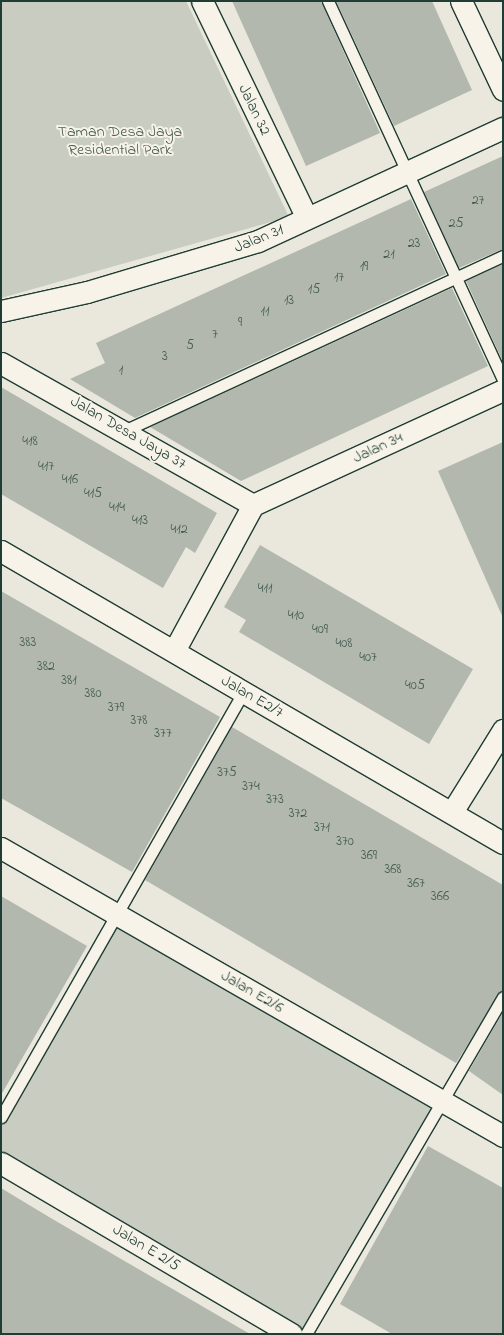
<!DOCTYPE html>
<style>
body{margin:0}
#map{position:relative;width:504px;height:1335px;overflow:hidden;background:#eae8dd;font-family:"Indie Flower",sans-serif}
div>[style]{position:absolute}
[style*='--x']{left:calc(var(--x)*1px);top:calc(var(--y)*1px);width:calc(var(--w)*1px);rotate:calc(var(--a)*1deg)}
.green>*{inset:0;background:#c8ccc1}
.building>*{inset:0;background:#b2b8ae}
.roads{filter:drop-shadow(1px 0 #1f3d34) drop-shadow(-1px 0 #1f3d34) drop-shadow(0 1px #1f3d34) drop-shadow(0 -1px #1f3d34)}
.service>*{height:11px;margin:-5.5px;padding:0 5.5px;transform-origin:5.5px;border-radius:5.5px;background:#f7f3e8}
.minor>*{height:21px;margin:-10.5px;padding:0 10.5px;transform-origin:10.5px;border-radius:10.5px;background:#f7f3e8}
span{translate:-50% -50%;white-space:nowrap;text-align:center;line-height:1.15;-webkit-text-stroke:4px #f7f3e8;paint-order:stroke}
.number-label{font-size:14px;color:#445c52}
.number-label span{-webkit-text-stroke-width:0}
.street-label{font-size:16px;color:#1f3d34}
.park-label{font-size:16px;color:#415a50}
.frame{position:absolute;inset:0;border:2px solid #1f3d34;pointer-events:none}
</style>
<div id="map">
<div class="green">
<div style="clip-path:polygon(1px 1px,186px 1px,289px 217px,1px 298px)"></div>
<div style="clip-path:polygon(118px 915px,442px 1101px,306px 1334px,291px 1334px,1px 1163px,1px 1117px)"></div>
</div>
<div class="building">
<div style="clip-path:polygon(232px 1px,321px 1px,380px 133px,306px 166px)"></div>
<div style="clip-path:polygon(336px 1px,432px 1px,472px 90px,394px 126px)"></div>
<div style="clip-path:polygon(503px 156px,503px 249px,459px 268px,424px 192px)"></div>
<div style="clip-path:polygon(411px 199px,446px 274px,135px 418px,70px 379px,105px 363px,96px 343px)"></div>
<div style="clip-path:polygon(503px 264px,503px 359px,502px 360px,466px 281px)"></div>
<div style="clip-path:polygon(452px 288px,488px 366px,241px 481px,150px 427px)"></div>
<div style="clip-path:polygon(1px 387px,217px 513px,195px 553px,186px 547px,163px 588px,1px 494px)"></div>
<div style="clip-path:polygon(503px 442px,503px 618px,438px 471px)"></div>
<div style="clip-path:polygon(260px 545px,473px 669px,429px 744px,239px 632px,246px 620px,224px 607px)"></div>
<div style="clip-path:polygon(1px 591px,220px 717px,132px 872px,1px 798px)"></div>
<div style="clip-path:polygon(232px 727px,503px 885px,503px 990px,456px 1063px,145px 880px)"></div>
<div style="clip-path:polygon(1px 896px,87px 946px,1px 1095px)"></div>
<div style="clip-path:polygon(503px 1012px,503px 1095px,469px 1071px)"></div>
<div style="clip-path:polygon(428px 1146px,503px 1188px,503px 1334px,392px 1334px,340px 1304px)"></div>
<div style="clip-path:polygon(1px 1188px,49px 1217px,250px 1334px,1px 1334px)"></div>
</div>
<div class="roads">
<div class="service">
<div style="--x:328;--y:1;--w:417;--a:65.2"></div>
<div style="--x:126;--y:430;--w:415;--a:-24.8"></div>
<div style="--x:1;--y:1117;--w:488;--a:-60.3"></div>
<div style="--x:306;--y:1334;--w:390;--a:-59.7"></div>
</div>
<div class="minor">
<div style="--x:202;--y:1;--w:241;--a:64.2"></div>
<div style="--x:461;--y:1;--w:98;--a:64.7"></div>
<div style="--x:1;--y:311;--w:88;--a:-12.5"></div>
<div style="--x:87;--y:292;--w:178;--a:-16.6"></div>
<div style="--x:258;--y:241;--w:270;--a:-24.8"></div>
<div style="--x:1;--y:363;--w:289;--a:29.4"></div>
<div style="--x:253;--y:505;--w:275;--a:-24.7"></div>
<div style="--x:1;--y:551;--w:581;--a:30.19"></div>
<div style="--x:174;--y:651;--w:166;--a:-61.6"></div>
<div style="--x:452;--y:812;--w:97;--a:-58.1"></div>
<div style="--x:1;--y:848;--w:579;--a:29.84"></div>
<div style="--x:1;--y:1163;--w:337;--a:30.5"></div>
</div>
</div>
<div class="number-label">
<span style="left:478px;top:201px">27</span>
<span style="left:456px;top:224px">25</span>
<span style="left:414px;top:244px">23</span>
<span style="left:389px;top:255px">21</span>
<span style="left:364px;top:267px">19</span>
<span style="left:339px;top:278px">17</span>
<span style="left:314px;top:290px">15</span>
<span style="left:289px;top:301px">13</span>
<span style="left:265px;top:312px">11</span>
<span style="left:240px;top:323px">9</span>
<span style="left:215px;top:335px">7</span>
<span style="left:190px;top:346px">5</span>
<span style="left:165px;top:357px">3</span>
<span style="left:121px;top:371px">1</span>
<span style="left:30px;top:442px">418</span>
<span style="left:46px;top:467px">417</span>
<span style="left:70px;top:480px">416</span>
<span style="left:93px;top:494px">415</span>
<span style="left:117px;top:508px">414</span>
<span style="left:140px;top:521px">413</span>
<span style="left:179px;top:530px">412</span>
<span style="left:265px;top:589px">411</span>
<span style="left:296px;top:616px">410</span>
<span style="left:320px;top:630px">409</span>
<span style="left:28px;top:643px">383</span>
<span style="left:344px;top:644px">408</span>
<span style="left:368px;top:658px">407</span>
<span style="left:46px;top:667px">382</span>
<span style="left:69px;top:681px">381</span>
<span style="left:415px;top:686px">405</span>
<span style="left:93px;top:694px">380</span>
<span style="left:116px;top:708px">379</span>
<span style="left:139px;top:721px">378</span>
<span style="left:163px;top:734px">377</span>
<span style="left:227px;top:773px">375</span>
<span style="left:251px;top:787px">374</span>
<span style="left:275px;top:800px">373</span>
<span style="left:298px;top:814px">372</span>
<span style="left:322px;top:828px">371</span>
<span style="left:345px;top:842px">370</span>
<span style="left:369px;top:856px">369</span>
<span style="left:393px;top:870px">368</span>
<span style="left:416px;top:884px">367</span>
<span style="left:440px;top:897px">366</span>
</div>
<div class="street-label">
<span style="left:254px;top:110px;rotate:64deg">Jalan 32</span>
<span style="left:259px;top:239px;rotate:-22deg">Jalan 31</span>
<span style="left:128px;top:433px;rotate:30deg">Jalan Desa Jaya 37</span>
<span style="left:378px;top:448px;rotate:-25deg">Jalan 34</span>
<span style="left:252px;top:697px;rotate:30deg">Jalan E2/7</span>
<span style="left:252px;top:992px;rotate:30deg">Jalan E2/6</span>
<span style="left:146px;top:1248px;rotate:31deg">Jalan E 2/5</span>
</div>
<div class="park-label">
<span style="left:120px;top:141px">Taman Desa Jaya<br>Residential Park</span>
</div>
<div class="frame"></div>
</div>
